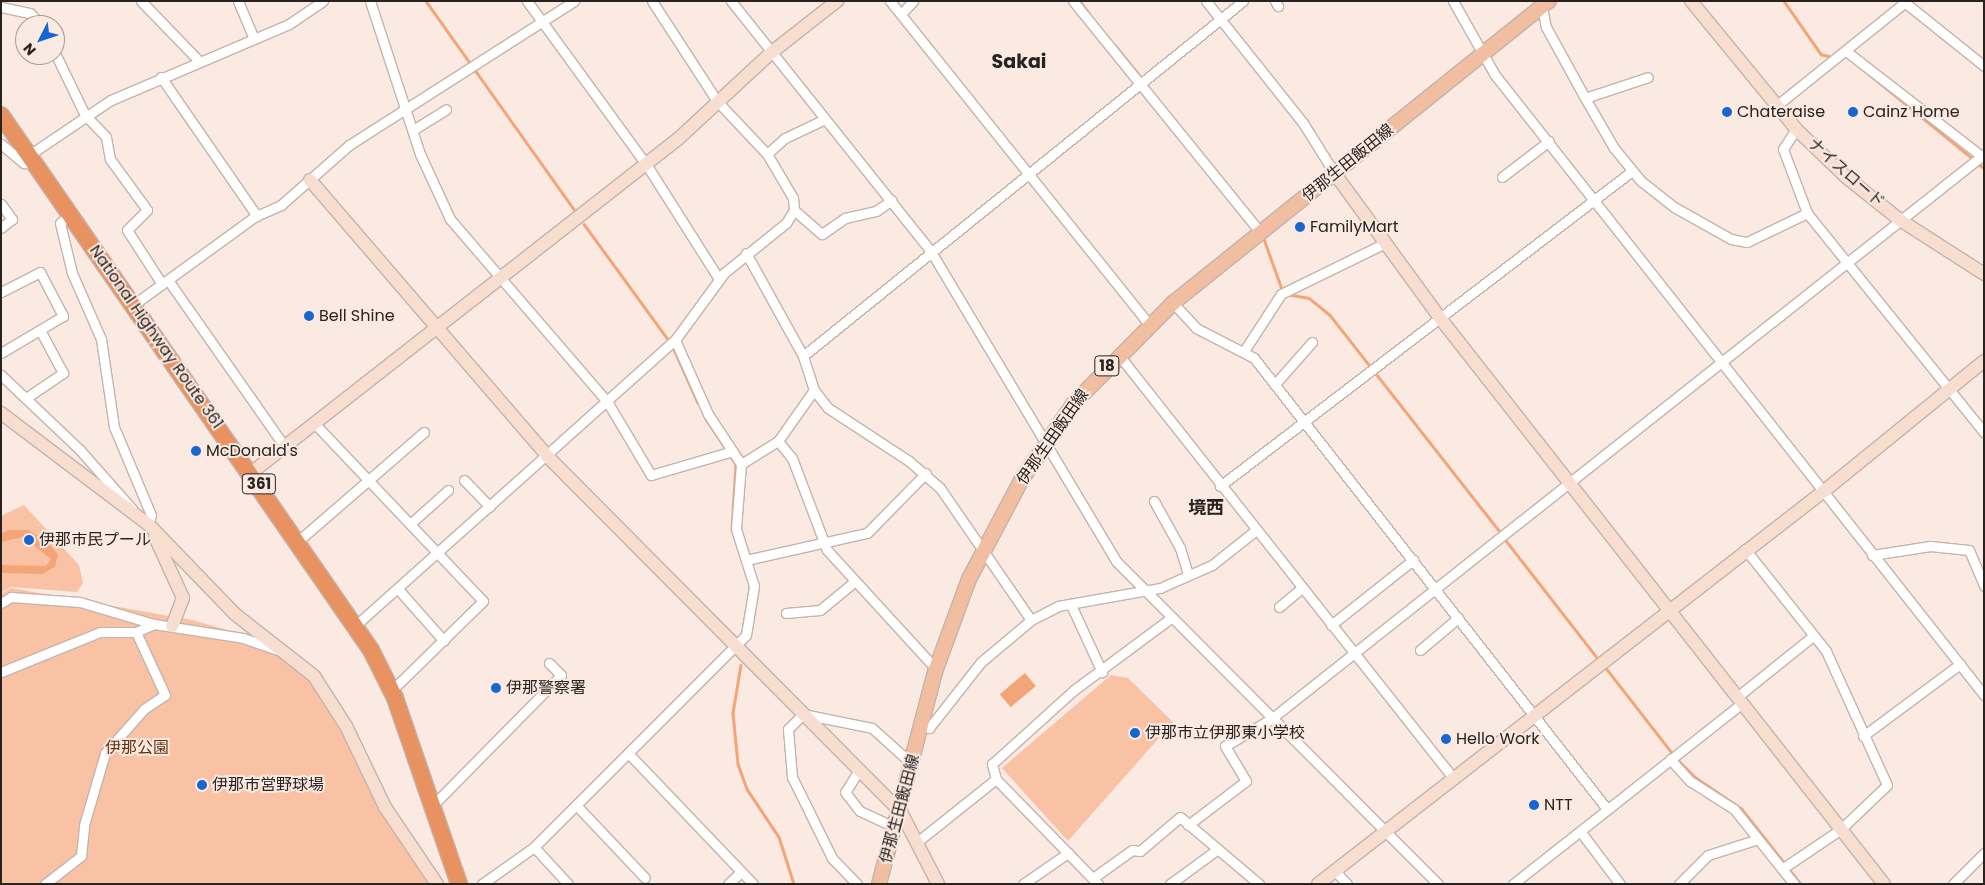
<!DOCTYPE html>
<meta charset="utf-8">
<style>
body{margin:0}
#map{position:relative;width:1985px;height:885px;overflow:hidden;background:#faeae2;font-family:Poppins,"Noto Sans JP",sans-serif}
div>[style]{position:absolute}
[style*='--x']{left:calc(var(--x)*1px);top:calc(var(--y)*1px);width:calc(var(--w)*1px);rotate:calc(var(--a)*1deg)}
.green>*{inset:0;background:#fac2a4}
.water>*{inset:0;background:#f4a578;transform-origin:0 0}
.stream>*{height:2.5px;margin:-1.25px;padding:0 1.25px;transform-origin:1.25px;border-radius:1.25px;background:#f4a578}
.roads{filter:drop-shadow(1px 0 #c3b4ac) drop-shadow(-1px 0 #c3b4ac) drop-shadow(0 1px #c3b4ac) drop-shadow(0 -1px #c3b4ac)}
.street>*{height:9px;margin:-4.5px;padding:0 4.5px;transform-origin:4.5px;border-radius:4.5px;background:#fff}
.secondary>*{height:12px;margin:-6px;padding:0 6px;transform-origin:6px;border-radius:6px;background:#f8ded0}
.primary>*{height:14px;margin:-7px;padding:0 7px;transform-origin:7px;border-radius:7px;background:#f1bea1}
.highway>*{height:16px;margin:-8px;padding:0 8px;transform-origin:8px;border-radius:8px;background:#e89262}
.dots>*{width:14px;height:14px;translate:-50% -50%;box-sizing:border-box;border:2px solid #faeae2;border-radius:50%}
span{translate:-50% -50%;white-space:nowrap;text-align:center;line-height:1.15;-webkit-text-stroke:4px #faeae2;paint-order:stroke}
.shield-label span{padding:1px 4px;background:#faeae2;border:1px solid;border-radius:4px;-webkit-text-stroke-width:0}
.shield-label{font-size:15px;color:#292320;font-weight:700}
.poi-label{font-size:16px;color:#292320}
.left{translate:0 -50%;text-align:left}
.street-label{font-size:16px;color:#292320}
.park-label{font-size:16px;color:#643212}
.neighbourhood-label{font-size:18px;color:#292320;font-weight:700}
.quarter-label{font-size:19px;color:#292320;font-weight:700}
.frame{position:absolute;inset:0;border:2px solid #292320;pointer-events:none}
.north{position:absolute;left:15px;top:15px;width:50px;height:50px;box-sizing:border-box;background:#faeae2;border:1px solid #a69a94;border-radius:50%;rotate:229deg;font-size:14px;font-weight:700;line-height:20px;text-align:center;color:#292320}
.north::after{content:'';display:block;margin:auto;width:18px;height:22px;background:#1765d0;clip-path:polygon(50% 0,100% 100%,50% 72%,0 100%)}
</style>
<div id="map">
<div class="green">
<div style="clip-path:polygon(24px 505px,79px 565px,83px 583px,77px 592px,11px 587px,1px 593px,1px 516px)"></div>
<div style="clip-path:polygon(11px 588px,192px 620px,288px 647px,318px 673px,389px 805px,440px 884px,1px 884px,1px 594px)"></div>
<div style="clip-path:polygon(1111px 675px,1128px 678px,1173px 722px,1068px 841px,1002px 768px)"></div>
</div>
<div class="water">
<div style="clip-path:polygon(8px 530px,28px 530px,45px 540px,58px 554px,55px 567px,42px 574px,1px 573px,1px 565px,46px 566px,51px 559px,23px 537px,1px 542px,1px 534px)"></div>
<div style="left:1025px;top:673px;width:17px;height:33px;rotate:50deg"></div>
</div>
<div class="stream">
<div style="--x:426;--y:1;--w:255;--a:54.6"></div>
<div style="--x:1080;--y:1;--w:15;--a:53"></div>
<div style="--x:1784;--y:1;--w:65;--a:55.1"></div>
<div style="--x:1821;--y:54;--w:11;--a:15"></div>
<div style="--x:1115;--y:45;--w:38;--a:51"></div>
<div style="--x:1859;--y:66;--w:147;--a:39.2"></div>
<div style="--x:1977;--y:163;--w:9;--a:36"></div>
<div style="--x:584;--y:224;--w:146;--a:53.9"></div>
<div style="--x:1264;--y:239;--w:56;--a:70.3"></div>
<div style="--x:1287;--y:294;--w:22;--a:10"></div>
<div style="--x:1309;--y:298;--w:27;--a:39"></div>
<div style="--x:1330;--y:315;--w:277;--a:51.9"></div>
<div style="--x:673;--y:347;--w:61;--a:65.9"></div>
<div style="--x:706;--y:419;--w:37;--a:56"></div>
<div style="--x:730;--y:455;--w:11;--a:56"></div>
<div style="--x:736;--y:464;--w:66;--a:93.5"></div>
<div style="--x:1504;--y:538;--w:150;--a:52.1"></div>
<div style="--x:742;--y:633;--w:49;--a:-80.5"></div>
<div style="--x:741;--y:665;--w:49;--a:99.5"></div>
<div style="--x:733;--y:713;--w:51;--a:84.4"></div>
<div style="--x:738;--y:764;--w:27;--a:70"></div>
<div style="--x:747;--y:789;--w:58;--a:56.3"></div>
<div style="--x:779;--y:837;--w:49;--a:72.3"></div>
<div style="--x:1606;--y:668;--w:109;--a:52.1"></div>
<div style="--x:1676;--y:758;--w:27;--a:45"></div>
<div style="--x:1695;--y:777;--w:57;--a:34.2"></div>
<div style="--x:1742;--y:809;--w:95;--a:51.8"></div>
</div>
<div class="roads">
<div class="street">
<div style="--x:141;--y:1;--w:82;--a:46"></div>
<div style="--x:238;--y:1;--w:39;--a:67"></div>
<div style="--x:370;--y:1;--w:161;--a:71.9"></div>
<div style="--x:420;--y:154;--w:72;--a:65.2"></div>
<div style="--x:450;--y:219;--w:243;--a:49.3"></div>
<div style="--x:608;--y:403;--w:84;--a:59.2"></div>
<div style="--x:651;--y:475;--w:85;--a:-16.3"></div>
<div style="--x:527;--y:1;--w:202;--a:53.9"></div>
<div style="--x:646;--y:164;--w:136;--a:57.6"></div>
<div style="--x:652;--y:1;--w:119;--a:57"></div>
<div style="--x:717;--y:101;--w:73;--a:46.7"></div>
<div style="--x:767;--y:154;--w:51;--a:59.4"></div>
<div style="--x:793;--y:198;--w:12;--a:85"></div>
<div style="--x:731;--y:1;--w:319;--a:51.4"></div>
<div style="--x:930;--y:250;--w:362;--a:59.1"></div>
<div style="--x:1116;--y:561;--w:456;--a:45.1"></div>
<div style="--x:890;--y:1;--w:414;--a:51.3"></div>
<div style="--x:1073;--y:1;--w:299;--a:51"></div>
<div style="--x:1206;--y:1;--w:156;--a:51.5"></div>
<div style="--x:1303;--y:123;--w:60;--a:57.9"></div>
<div style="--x:1275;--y:1;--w:6;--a:59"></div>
<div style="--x:1453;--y:1;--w:85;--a:60.4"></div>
<div style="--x:1495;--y:75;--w:790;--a:51.74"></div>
<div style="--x:1903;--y:1;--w:104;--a:38.7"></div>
<div style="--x:1;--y:7;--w:30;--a:12"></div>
<div style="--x:30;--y:13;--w:16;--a:47"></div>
<div style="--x:1542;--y:7;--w:20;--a:79"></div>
<div style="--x:1546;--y:27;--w:81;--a:61.2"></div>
<div style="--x:1585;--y:98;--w:58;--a:59.9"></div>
<div style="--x:1614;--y:148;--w:43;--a:50.7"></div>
<div style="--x:1641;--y:181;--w:42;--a:38.2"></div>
<div style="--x:1674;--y:207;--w:65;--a:29.3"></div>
<div style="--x:1731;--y:239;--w:16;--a:11"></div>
<div style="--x:1747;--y:242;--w:67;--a:-25.8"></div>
<div style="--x:901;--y:14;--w:18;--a:-47"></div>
<div style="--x:1846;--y:51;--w:175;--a:37.8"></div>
<div style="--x:55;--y:53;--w:69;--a:64.2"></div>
<div style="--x:85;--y:115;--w:30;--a:46"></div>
<div style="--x:106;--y:137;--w:22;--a:80"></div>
<div style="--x:110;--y:159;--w:63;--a:54"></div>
<div style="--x:147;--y:210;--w:28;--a:135"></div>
<div style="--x:127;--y:230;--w:64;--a:57.1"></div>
<div style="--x:161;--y:77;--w:169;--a:55.4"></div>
<div style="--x:1585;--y:98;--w:66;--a:-18.4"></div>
<div style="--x:1776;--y:106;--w:164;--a:-38.8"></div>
<div style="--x:1796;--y:129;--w:24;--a:123"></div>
<div style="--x:1783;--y:149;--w:68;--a:69.4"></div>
<div style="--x:1807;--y:213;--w:282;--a:51.1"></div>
<div style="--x:413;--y:130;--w:39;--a:-32"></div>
<div style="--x:1;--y:144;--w:30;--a:40"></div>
<div style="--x:24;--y:163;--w:10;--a:6"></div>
<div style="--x:767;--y:154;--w:24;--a:-42"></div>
<div style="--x:785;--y:138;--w:44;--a:-25.4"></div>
<div style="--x:29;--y:155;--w:99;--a:-33.9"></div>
<div style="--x:111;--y:100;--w:194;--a:-23.1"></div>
<div style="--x:289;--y:24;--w:41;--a:-34.1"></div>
<div style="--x:1502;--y:177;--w:59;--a:-37.5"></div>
<div style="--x:1;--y:204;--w:19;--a:54"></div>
<div style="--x:12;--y:219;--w:14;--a:141"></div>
<div style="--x:70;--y:214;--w:13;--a:138"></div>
<div style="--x:60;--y:223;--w:51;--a:76.5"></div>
<div style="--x:72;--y:273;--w:72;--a:66.3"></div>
<div style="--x:101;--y:339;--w:89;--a:81.6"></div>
<div style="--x:114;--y:427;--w:95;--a:67.2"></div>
<div style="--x:151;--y:515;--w:9;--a:108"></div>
<div style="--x:746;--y:253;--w:118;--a:61"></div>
<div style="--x:168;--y:280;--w:204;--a:55"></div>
<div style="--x:1;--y:292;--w:44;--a:-27.1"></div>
<div style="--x:40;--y:272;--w:50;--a:62.4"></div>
<div style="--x:63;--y:316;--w:72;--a:149.2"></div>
<div style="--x:1173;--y:303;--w:34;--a:47"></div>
<div style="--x:1196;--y:328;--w:65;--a:27.3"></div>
<div style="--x:1254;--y:358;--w:573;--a:51.95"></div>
<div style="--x:133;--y:305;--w:150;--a:-36"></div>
<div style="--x:254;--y:217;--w:30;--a:-24"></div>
<div style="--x:281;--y:205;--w:91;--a:-41.4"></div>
<div style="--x:349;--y:145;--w:267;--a:-32.6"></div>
<div style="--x:1244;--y:351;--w:68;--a:-57"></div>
<div style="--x:1281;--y:294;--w:114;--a:-26.1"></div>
<div style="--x:1118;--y:354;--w:542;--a:51.67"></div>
<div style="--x:1;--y:375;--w:109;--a:43.5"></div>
<div style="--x:80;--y:450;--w:79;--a:48.6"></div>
<div style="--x:1275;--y:384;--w:56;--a:-48.6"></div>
<div style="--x:26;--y:398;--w:45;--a:-34"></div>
<div style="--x:63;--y:373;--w:49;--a:-118.1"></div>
<div style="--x:315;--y:424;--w:244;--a:46.5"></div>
<div style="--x:483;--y:601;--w:127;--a:135.6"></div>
<div style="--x:778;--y:441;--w:22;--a:51"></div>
<div style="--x:792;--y:458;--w:98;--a:69.2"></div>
<div style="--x:827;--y:550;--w:161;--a:47.5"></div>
<div style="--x:741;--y:464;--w:44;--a:-31.9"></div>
<div style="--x:778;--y:441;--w:62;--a:-54.8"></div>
<div style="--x:464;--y:480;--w:37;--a:46"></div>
<div style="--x:1220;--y:486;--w:519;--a:-37.4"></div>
<div style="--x:1154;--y:501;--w:54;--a:61"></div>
<div style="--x:1180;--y:548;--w:28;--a:73"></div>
<div style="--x:410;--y:524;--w:51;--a:-41.8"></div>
<div style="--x:297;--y:542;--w:168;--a:-40.9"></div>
<div style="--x:1745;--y:549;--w:130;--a:51.5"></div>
<div style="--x:1826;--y:651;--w:147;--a:65.5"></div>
<div style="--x:1887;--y:785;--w:64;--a:136.3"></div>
<div style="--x:1841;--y:829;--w:71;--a:145.9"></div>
<div style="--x:1872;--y:555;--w:59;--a:-8.8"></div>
<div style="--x:1930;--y:546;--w:39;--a:6"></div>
<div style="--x:1969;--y:550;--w:39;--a:67"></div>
<div style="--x:746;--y:560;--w:124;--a:-12.6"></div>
<div style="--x:867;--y:533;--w:84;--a:-45.5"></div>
<div style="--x:398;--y:589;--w:69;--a:48.5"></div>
<div style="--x:1;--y:603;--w:12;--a:-31"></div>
<div style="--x:11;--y:597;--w:69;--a:4.1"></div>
<div style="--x:80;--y:602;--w:77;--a:16.6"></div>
<div style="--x:154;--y:624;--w:90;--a:8.9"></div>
<div style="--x:243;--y:638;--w:36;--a:19"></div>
<div style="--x:1071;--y:605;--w:74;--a:65.2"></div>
<div style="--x:1279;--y:607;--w:30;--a:-40"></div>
<div style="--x:786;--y:613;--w:34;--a:-5"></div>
<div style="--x:820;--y:610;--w:44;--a:-39.5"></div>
<div style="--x:1031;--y:620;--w:160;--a:-124.6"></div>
<div style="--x:940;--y:488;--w:41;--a:-138.9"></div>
<div style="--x:909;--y:461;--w:97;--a:-146.8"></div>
<div style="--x:828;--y:408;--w:23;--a:-128"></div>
<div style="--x:814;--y:390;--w:36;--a:-108"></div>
<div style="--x:803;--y:356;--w:565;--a:-38.9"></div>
<div style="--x:356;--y:625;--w:428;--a:-41.8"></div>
<div style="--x:675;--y:340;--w:83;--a:-53.8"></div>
<div style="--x:724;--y:273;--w:80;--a:-38.9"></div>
<div style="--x:786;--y:223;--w:15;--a:-58"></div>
<div style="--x:794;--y:210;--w:37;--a:41"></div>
<div style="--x:822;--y:234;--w:28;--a:-35"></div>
<div style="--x:845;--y:218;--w:32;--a:-13"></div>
<div style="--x:876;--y:211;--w:19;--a:-35"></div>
<div style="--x:1331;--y:625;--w:105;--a:-38.4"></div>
<div style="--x:1420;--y:650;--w:50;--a:-40.1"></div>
<div style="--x:1;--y:672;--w:107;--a:-22"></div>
<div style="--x:100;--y:632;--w:36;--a:0"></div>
<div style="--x:136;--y:632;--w:20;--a:-24"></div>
<div style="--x:1737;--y:697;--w:97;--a:-38.8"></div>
<div style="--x:922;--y:725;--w:8;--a:23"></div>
<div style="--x:929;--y:728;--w:84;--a:-51.8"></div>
<div style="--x:981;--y:662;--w:65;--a:-40"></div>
<div style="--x:1031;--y:620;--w:30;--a:-27"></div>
<div style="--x:1058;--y:606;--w:104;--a:-10"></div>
<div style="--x:1160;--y:588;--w:57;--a:-23.9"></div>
<div style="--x:1212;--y:565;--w:56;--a:-38.5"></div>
<div style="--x:1863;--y:736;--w:121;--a:-36.6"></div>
<div style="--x:628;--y:753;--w:181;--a:46.3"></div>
<div style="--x:1670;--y:759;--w:30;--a:48"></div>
<div style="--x:1690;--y:781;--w:52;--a:32.5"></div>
<div style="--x:1734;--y:809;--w:96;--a:51.3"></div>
<div style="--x:859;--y:770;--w:26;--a:122"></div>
<div style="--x:845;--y:792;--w:24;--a:52"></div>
<div style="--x:860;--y:811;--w:40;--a:25"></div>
<div style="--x:434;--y:804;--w:181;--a:-45.4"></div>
<div style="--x:561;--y:675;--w:17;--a:-135"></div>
<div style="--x:576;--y:805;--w:100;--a:46.6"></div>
<div style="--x:1188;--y:825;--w:73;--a:-37.2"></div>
<div style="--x:1246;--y:781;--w:41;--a:-121"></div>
<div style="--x:1225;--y:746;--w:53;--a:-30.4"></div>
<div style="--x:1271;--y:719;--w:910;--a:-38.39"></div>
<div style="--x:1580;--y:831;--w:66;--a:53"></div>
<div style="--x:917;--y:842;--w:101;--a:-38.6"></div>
<div style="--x:534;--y:847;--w:50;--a:47.4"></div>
<div style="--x:1336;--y:872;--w:16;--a:47"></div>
<div style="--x:1093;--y:878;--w:48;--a:-35.7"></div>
<div style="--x:1132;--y:850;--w:8;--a:7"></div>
<div style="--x:1140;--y:851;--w:52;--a:-40.4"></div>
<div style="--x:1180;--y:817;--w:104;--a:40.3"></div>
<div style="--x:45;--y:884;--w:46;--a:-37.9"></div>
<div style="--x:81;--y:856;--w:31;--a:-84"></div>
<div style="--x:84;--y:825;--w:75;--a:-73.7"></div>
<div style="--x:105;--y:753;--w:59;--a:-48.4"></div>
<div style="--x:144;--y:709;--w:25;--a:-34"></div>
<div style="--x:165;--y:695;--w:69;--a:-114.7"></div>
<div style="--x:482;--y:884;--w:64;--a:-35.4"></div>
<div style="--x:534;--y:847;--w:300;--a:-45"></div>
<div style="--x:746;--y:635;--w:50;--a:-80.7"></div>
<div style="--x:754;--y:586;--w:60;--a:-107.5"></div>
<div style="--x:736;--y:529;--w:65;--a:-85.6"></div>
<div style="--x:741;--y:464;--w:60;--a:-123.4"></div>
<div style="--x:708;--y:414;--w:81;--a:-114"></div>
<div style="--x:728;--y:884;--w:16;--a:-43"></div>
<div style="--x:857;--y:884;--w:36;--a:-134"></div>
<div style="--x:832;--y:858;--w:90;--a:-116.3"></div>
<div style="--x:792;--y:777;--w:48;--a:-94.8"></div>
<div style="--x:788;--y:729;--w:21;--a:-45"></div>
<div style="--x:803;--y:714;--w:70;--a:11.5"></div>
<div style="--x:872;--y:728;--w:54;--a:42"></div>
<div style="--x:1023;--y:884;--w:55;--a:-34.6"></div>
<div style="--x:1098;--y:884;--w:146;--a:-134.2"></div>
<div style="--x:996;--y:779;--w:16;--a:-105"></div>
<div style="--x:992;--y:764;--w:110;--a:-42.1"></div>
<div style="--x:1074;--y:690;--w:121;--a:-36.6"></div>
<div style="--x:1170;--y:884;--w:59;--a:-36.1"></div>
<div style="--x:1513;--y:884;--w:292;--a:-38.3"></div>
<div style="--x:1679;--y:884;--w:41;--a:-45"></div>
<div style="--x:1708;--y:855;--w:52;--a:-17.7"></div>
<div style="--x:1953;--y:884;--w:44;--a:-45"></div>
</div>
<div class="secondary">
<div style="--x:1691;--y:1;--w:166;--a:50.6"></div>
<div style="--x:1796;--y:129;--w:69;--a:43.8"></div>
<div style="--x:1846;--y:177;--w:69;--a:38.5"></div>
<div style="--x:1900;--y:220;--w:100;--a:32.7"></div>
<div style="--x:1335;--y:174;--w:178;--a:53.9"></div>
<div style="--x:1440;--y:318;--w:719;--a:51.89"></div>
<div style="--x:310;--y:180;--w:364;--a:49.3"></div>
<div style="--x:547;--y:456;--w:502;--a:45.16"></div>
<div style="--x:901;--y:812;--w:81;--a:62.8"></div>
<div style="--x:1;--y:413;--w:184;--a:37.1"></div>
<div style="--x:148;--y:524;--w:125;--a:46"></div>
<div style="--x:235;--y:614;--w:100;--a:38.1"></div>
<div style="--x:314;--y:676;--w:59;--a:57.4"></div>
<div style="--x:346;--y:726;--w:90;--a:64.3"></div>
<div style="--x:385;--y:807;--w:93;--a:56"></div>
<div style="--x:251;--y:473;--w:542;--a:-38.03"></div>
<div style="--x:678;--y:139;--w:128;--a:-42.8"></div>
<div style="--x:772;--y:52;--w:83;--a:-38.1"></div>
<div style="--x:155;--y:537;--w:67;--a:65.3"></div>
<div style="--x:183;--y:598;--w:30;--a:111"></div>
<div style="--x:1318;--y:884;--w:641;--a:-37.84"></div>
<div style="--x:1824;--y:491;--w:206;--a:-39.1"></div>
</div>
<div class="primary">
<div style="--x:879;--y:884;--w:222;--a:-75.2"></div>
<div style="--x:936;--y:669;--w:96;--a:-69.9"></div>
<div style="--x:969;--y:579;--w:113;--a:-62.1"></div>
<div style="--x:1022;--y:479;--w:92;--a:-55.6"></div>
<div style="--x:1074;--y:403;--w:141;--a:-45.3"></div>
<div style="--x:1173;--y:303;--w:482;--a:-38.8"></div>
</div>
<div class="highway">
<div style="--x:1;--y:115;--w:650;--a:55.33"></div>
<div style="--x:371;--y:650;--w:54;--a:63.4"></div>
<div style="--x:395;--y:698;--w:197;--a:71"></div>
</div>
</div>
<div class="dots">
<div style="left:1727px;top:112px;background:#1765d0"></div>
<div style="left:1853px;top:112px;background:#1765d0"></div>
<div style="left:1300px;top:227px;background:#1765d0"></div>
<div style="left:309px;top:316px;background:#1765d0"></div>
<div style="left:196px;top:451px;background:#1765d0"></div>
<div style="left:29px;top:540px;background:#1765d0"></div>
<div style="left:496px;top:688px;background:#1765d0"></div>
<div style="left:1135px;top:733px;background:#1765d0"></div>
<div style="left:1446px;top:739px;background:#1765d0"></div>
<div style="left:202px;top:785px;background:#1765d0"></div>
<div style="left:1534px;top:805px;background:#1765d0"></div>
</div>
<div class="shield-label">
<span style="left:1107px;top:366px">18</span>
<span style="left:259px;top:484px">361</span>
</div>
<div class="poi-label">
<span class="left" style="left:1737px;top:112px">Chateraise</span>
<span class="left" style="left:1863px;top:112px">Cainz Home</span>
<span class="left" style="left:1310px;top:227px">FamilyMart</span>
<span class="left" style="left:319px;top:316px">Bell Shine</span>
<span class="left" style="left:206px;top:451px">McDonald's</span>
<span class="left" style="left:39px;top:540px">伊那市民プール</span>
<span class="left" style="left:506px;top:688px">伊那警察署</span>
<span class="left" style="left:1145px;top:733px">伊那市立伊那東小学校</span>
<span class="left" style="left:1456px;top:739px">Hello Work</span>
<span class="left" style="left:212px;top:785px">伊那市営野球場</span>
<span class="left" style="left:1544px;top:805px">NTT</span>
</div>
<div class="street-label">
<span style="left:1348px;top:163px;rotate:-39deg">伊那生田飯田線</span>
<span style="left:1846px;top:173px;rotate:41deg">ナイスロード</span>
<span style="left:156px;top:337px;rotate:55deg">National Highway Route 361</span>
<span style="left:1053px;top:437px;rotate:-55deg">伊那生田飯田線</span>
<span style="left:900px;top:809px;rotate:-75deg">伊那生田飯田線</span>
</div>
<div class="park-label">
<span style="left:137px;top:748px">伊那公園</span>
</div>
<div class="neighbourhood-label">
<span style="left:1206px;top:508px">境西</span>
</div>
<div class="quarter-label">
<span style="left:1019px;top:62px">Sakai</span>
</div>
<div class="frame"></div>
<div class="north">N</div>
</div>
